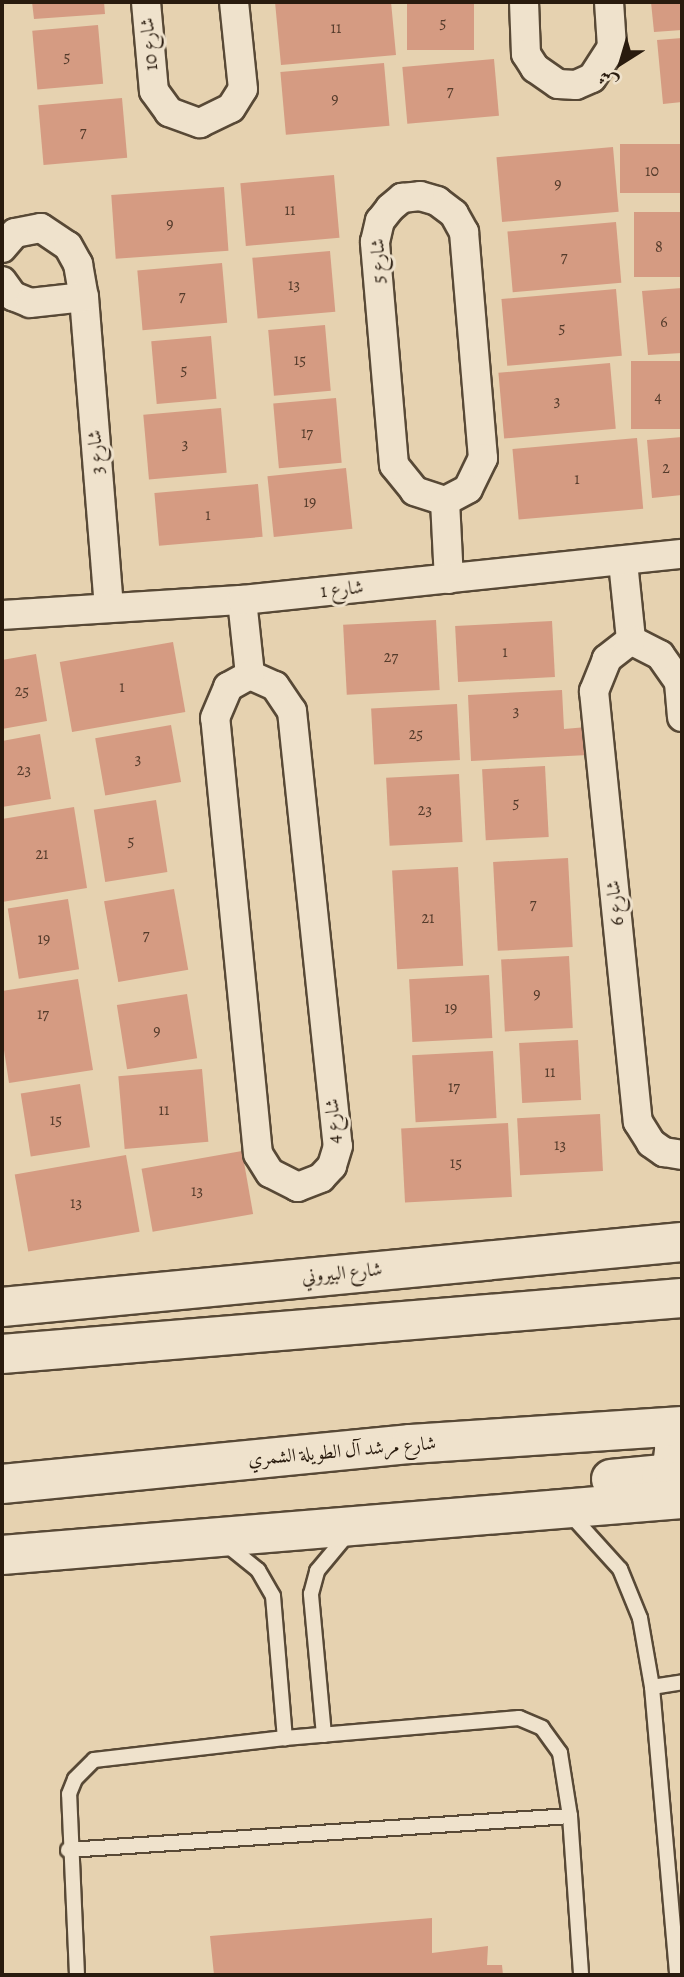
<!DOCTYPE html>
<meta charset="utf-8">
<style>
body{margin:0}
#map{position:relative;width:684px;height:1977px;overflow:hidden;background:#e6d2b0;font-family:Alegreya,Amiri,serif}
div>[style]{position:absolute}
[style*='--x']{left:calc(var(--x)*1px);top:calc(var(--y)*1px);width:calc(var(--w)*1px);rotate:calc(var(--a)*1deg)}
.building>*{inset:0;background:#d59b82;transform-origin:0 0}
.roads{filter:drop-shadow(2px 0 #584936) drop-shadow(-2px 0 #584936) drop-shadow(0 2px #584936) drop-shadow(0 -2px #584936)}
.lane>*{height:14px;margin:-7px;padding:0 7px;transform-origin:7px;border-radius:7px;background:#efe2cc}
.street>*{height:28px;margin:-14px;padding:0 14px;transform-origin:14px;border-radius:14px;background:#efe2cc}
.secondary>*{height:38px;margin:-19px;padding:0 19px;transform-origin:19px;border-radius:19px;background:#efe2cc}
span{translate:-50% -50%;white-space:nowrap;text-align:center;line-height:1.15;-webkit-text-stroke:6px #efe2cc;paint-order:stroke}
.number-label{font-size:16px;color:#543b2b}
.number-label span{-webkit-text-stroke-width:0}
.street-label{font-size:19px;color:#291b0e}
.frame{position:absolute;inset:0;border:4px solid #291b0e;pointer-events:none}
.north{position:absolute;left:586px;top:28px;width:70px;height:70px;-webkit-text-stroke:5px #efe2cc;paint-order:stroke;rotate:217deg;font-size:19px;font-weight:700;line-height:28px;text-align:center;color:#291b0e}
.north::after{content:'';display:block;margin:auto;width:24px;height:32px;background:#291b0e;clip-path:polygon(50% 0,100% 100%,50% 72%,0 100%)}
</style>
<div id="map">
<div class="building">
<div style="clip-path:polygon(32px 2px,104px 2px,105px 14px,34px 19px)"></div>
<div style="clip-path:polygon(275px 2px,391px 2px,396px 55px,281px 65px)"></div>
<div style="left:407px;top:2px;width:67px;height:48px"></div>
<div style="clip-path:polygon(651px 2px,682px 2px,682px 30px,654px 32px)"></div>
<div style="left:98px;top:25px;width:59px;height:66px;rotate:85deg"></div>
<div style="clip-path:polygon(682px 38px,682px 102px,663px 104px,657px 40px)"></div>
<div style="left:494px;top:59px;width:57px;height:92px;rotate:85deg"></div>
<div style="left:384px;top:63px;width:63px;height:104px;rotate:85deg"></div>
<div style="left:122px;top:98px;width:60px;height:84px;rotate:85deg"></div>
<div style="left:682px;top:144px;width:49px;height:62px;rotate:90deg"></div>
<div style="left:613px;top:147px;width:65px;height:117px;rotate:85deg"></div>
<div style="left:334px;top:175px;width:63px;height:94px;rotate:85deg"></div>
<div style="left:224px;top:187px;width:64px;height:113px;rotate:86deg"></div>
<div style="left:682px;top:212px;width:65px;height:48px;rotate:90deg"></div>
<div style="left:616px;top:222px;width:61px;height:109px;rotate:85deg"></div>
<div style="left:330px;top:251px;width:61px;height:78px;rotate:85deg"></div>
<div style="left:222px;top:263px;width:60px;height:85px;rotate:85deg"></div>
<div style="clip-path:polygon(682px 288px,682px 353px,648px 355px,642px 291px)"></div>
<div style="left:616px;top:289px;width:67px;height:115px;rotate:85deg"></div>
<div style="left:325px;top:325px;width:66px;height:57px;rotate:85deg"></div>
<div style="left:211px;top:336px;width:63px;height:60px;rotate:85deg"></div>
<div style="left:682px;top:361px;width:68px;height:51px;rotate:90deg"></div>
<div style="left:610px;top:363px;width:66px;height:112px;rotate:85deg"></div>
<div style="left:336px;top:398px;width:65px;height:63px;rotate:85deg"></div>
<div style="left:221px;top:408px;width:65px;height:78px;rotate:85deg"></div>
<div style="clip-path:polygon(682px 437px,682px 495px,652px 498px,647px 440px)"></div>
<div style="left:637px;top:438px;width:71px;height:125px;rotate:85deg"></div>
<div style="left:346px;top:468px;width:61px;height:79px;rotate:84deg"></div>
<div style="left:258px;top:484px;width:53px;height:104px;rotate:85deg"></div>
<div style="left:436px;top:620px;width:70px;height:93px;rotate:87deg"></div>
<div style="left:552px;top:621px;width:56px;height:97px;rotate:87deg"></div>
<div style="left:173px;top:642px;width:71px;height:115px;rotate:80deg"></div>
<div style="clip-path:polygon(36px 654px,47px 721px,2px 729px,2px 660px)"></div>
<div style="clip-path:polygon(562px 690px,564px 729px,587px 727px,588px 755px,471px 761px,468px 695px)"></div>
<div style="left:457px;top:704px;width:56px;height:86px;rotate:87deg"></div>
<div style="left:171px;top:725px;width:58px;height:77px;rotate:80deg"></div>
<div style="clip-path:polygon(40px 734px,51px 799px,2px 807px,2px 741px)"></div>
<div style="left:545px;top:766px;width:71px;height:63px;rotate:87deg"></div>
<div style="left:459px;top:774px;width:68px;height:73px;rotate:87deg"></div>
<div style="left:156px;top:800px;width:73px;height:63px;rotate:81deg"></div>
<div style="clip-path:polygon(74px 807px,87px 888px,2px 902px,2px 819px)"></div>
<div style="left:568px;top:858px;width:89px;height:75px;rotate:87deg"></div>
<div style="left:458px;top:867px;width:99px;height:66px;rotate:87deg"></div>
<div style="left:174px;top:889px;width:82px;height:71px;rotate:80deg"></div>
<div style="left:68px;top:899px;width:71px;height:61px;rotate:81deg"></div>
<div style="left:569px;top:956px;width:72px;height:68px;rotate:87deg"></div>
<div style="left:489px;top:975px;width:63px;height:80px;rotate:87deg"></div>
<div style="clip-path:polygon(78px 979px,93px 1070px,9px 1083px,2px 1037px,2px 991px)"></div>
<div style="left:187px;top:994px;width:65px;height:71px;rotate:81deg"></div>
<div style="left:578px;top:1040px;width:60px;height:59px;rotate:87deg"></div>
<div style="left:493px;top:1051px;width:67px;height:81px;rotate:87deg"></div>
<div style="left:202px;top:1069px;width:73px;height:84px;rotate:85deg"></div>
<div style="left:80px;top:1084px;width:64px;height:60px;rotate:81deg"></div>
<div style="left:600px;top:1114px;width:57px;height:83px;rotate:87deg"></div>
<div style="left:508px;top:1123px;width:74px;height:107px;rotate:87deg"></div>
<div style="left:242px;top:1151px;width:64px;height:102px;rotate:80deg"></div>
<div style="left:126px;top:1155px;width:78px;height:113px;rotate:80deg"></div>
<div style="clip-path:polygon(432px 1918px,432px 1953px,488px 1946px,487px 1965px,502px 1965px,503px 1975px,214px 1975px,210px 1936px)"></div>
</div>
<div class="roads">
<div class="lane">
<div style="--x:571;--y:1515;--w:73;--a:47.8"></div>
<div style="--x:620;--y:1569;--w:53;--a:67.8"></div>
<div style="--x:640;--y:1618;--w:70;--a:80.1"></div>
<div style="--x:652;--y:1687;--w:289;--a:85"></div>
<div style="--x:227;--y:1545;--w:40;--a:39"></div>
<div style="--x:258;--y:1570;--w:30;--a:60"></div>
<div style="--x:273;--y:1596;--w:143;--a:85.2"></div>
<div style="--x:652;--y:1687;--w:30;--a:-9"></div>
<div style="--x:324;--y:1735;--w:142;--a:-95.3"></div>
<div style="--x:311;--y:1594;--w:24;--a:-75"></div>
<div style="--x:317;--y:1571;--w:47;--a:-50.2"></div>
<div style="--x:68;--y:1850;--w:503;--a:-3.87"></div>
<div style="--x:77;--y:1975;--w:181;--a:-92.5"></div>
<div style="--x:69;--y:1794;--w:16;--a:-68"></div>
<div style="--x:75;--y:1779;--w:27;--a:-45"></div>
<div style="--x:94;--y:1760;--w:192;--a:-6.6"></div>
<div style="--x:285;--y:1738;--w:235;--a:-4.9"></div>
<div style="--x:519;--y:1718;--w:25;--a:23"></div>
<div style="--x:542;--y:1728;--w:31;--a:54"></div>
<div style="--x:560;--y:1753;--w:64;--a:81"></div>
<div style="--x:570;--y:1816;--w:159;--a:86"></div>
</div>
<div class="street">
<div style="--x:146;--y:2;--w:89;--a:84.9"></div>
<div style="--x:154;--y:91;--w:26;--a:54"></div>
<div style="--x:169;--y:112;--w:33;--a:20"></div>
<div style="--x:200;--y:123;--w:34;--a:-26"></div>
<div style="--x:231;--y:108;--w:22;--a:-58"></div>
<div style="--x:243;--y:89;--w:87;--a:-95.9"></div>
<div style="--x:524;--y:2;--w:52;--a:87.8"></div>
<div style="--x:526;--y:54;--w:17;--a:57"></div>
<div style="--x:535;--y:68;--w:28;--a:35"></div>
<div style="--x:558;--y:84;--w:18;--a:3"></div>
<div style="--x:576;--y:85;--w:17;--a:-24"></div>
<div style="--x:592;--y:78;--w:37;--a:-57"></div>
<div style="--x:612;--y:47;--w:45;--a:-93.8"></div>
<div style="--x:420;--y:196;--w:18;--a:16"></div>
<div style="--x:437;--y:201;--w:21;--a:37"></div>
<div style="--x:454;--y:214;--w:21;--a:61"></div>
<div style="--x:464;--y:232;--w:227;--a:85.2"></div>
<div style="--x:483;--y:458;--w:34;--a:116"></div>
<div style="--x:468;--y:489;--w:26;--a:152"></div>
<div style="--x:445;--y:501;--w:32;--a:-162"></div>
<div style="--x:415;--y:491;--w:33;--a:-129"></div>
<div style="--x:394;--y:465;--w:224;--a:-94.9"></div>
<div style="--x:375;--y:242;--w:22;--a:-77"></div>
<div style="--x:380;--y:221;--w:16;--a:-52"></div>
<div style="--x:390;--y:208;--w:16;--a:-40"></div>
<div style="--x:402;--y:198;--w:18;--a:-6"></div>
<div style="--x:2;--y:248;--w:20;--a:-49"></div>
<div style="--x:15;--y:233;--w:26;--a:-11"></div>
<div style="--x:41;--y:228;--w:32;--a:34"></div>
<div style="--x:68;--y:246;--w:21;--a:61"></div>
<div style="--x:78;--y:264;--w:34;--a:80"></div>
<div style="--x:84;--y:297;--w:310;--a:85.4"></div>
<div style="--x:2;--y:281;--w:19;--a:54"></div>
<div style="--x:13;--y:296;--w:18;--a:22"></div>
<div style="--x:30;--y:303;--w:54;--a:-6.3"></div>
<div style="--x:445;--y:501;--w:78;--a:87.1"></div>
<div style="--x:623;--y:562;--w:78;--a:84.1"></div>
<div style="--x:242;--y:600;--w:75;--a:83.9"></div>
<div style="--x:2;--y:615;--w:240;--a:-3.6"></div>
<div style="--x:242;--y:600;--w:442;--a:-6"></div>
<div style="--x:250;--y:675;--w:27;--a:24"></div>
<div style="--x:275;--y:686;--w:30;--a:56"></div>
<div style="--x:292;--y:711;--w:437;--a:84"></div>
<div style="--x:338;--y:1146;--w:21;--a:107"></div>
<div style="--x:332;--y:1166;--w:16;--a:133"></div>
<div style="--x:321;--y:1178;--w:25;--a:159"></div>
<div style="--x:298;--y:1187;--w:31;--a:-153"></div>
<div style="--x:270;--y:1173;--w:22;--a:-122"></div>
<div style="--x:258;--y:1154;--w:438;--a:-95.6"></div>
<div style="--x:215;--y:718;--w:34;--a:-67"></div>
<div style="--x:228;--y:687;--w:25;--a:-29"></div>
<div style="--x:682;--y:717;--w:35;--a:-95"></div>
<div style="--x:679;--y:682;--w:33;--a:-125"></div>
<div style="--x:660;--y:655;--w:33;--a:-153"></div>
<div style="--x:631;--y:640;--w:31;--a:142"></div>
<div style="--x:607;--y:659;--w:35;--a:112"></div>
<div style="--x:594;--y:691;--w:433;--a:84.2"></div>
<div style="--x:638;--y:1122;--w:25;--a:58"></div>
<div style="--x:651;--y:1143;--w:16;--a:35"></div>
<div style="--x:664;--y:1152;--w:18;--a:9"></div>
</div>
<div class="secondary">
<div style="--x:2;--y:1307;--w:683;--a:-5.46"></div>
<div style="--x:2;--y:1354;--w:682;--a:-4.71"></div>
<div style="--x:611;--y:1479;--w:50;--a:-5.7"></div>
<div style="--x:661;--y:1474;--w:13;--a:-32"></div>
<div style="--x:672;--y:1467;--w:23;--a:-83"></div>
<div style="--x:675;--y:1444;--w:18;--a:-119"></div>
<div style="--x:2;--y:1484;--w:411;--a:-5.6"></div>
<div style="--x:411;--y:1444;--w:272;--a:-3.8"></div>
<div style="--x:2;--y:1555;--w:682;--a:-4.71"></div>
</div>
</div>
<div class="number-label">
<span style="left:443px;top:23px">5</span>
<span style="left:336px;top:28px">11</span>
<span style="left:67px;top:57px">5</span>
<span style="left:450px;top:91px">7</span>
<span style="left:335px;top:99px">9</span>
<span style="left:83px;top:132px">7</span>
<span style="left:652px;top:171px">10</span>
<span style="left:558px;top:184px">9</span>
<span style="left:290px;top:210px">11</span>
<span style="left:170px;top:224px">9</span>
<span style="left:659px;top:247px">8</span>
<span style="left:564px;top:257px">7</span>
<span style="left:294px;top:285px">13</span>
<span style="left:182px;top:296px">7</span>
<span style="left:664px;top:322px">6</span>
<span style="left:562px;top:328px">5</span>
<span style="left:300px;top:360px">15</span>
<span style="left:184px;top:370px">5</span>
<span style="left:658px;top:397px">4</span>
<span style="left:557px;top:401px">3</span>
<span style="left:307px;top:433px">17</span>
<span style="left:185px;top:444px">3</span>
<span style="left:666px;top:468px">2</span>
<span style="left:577px;top:479px">1</span>
<span style="left:310px;top:502px">19</span>
<span style="left:208px;top:515px">1</span>
<span style="left:505px;top:652px">1</span>
<span style="left:391px;top:657px">27</span>
<span style="left:122px;top:687px">1</span>
<span style="left:22px;top:691px">25</span>
<span style="left:516px;top:711px">3</span>
<span style="left:416px;top:734px">25</span>
<span style="left:138px;top:759px">3</span>
<span style="left:24px;top:770px">23</span>
<span style="left:516px;top:803px">5</span>
<span style="left:425px;top:810px">23</span>
<span style="left:131px;top:841px">5</span>
<span style="left:42px;top:854px">21</span>
<span style="left:533px;top:904px">7</span>
<span style="left:428px;top:918px">21</span>
<span style="left:146px;top:935px">7</span>
<span style="left:44px;top:939px">19</span>
<span style="left:537px;top:994px">9</span>
<span style="left:451px;top:1008px">19</span>
<span style="left:43px;top:1014px">17</span>
<span style="left:157px;top:1031px">9</span>
<span style="left:550px;top:1072px">11</span>
<span style="left:454px;top:1087px">17</span>
<span style="left:164px;top:1110px">11</span>
<span style="left:56px;top:1120px">15</span>
<span style="left:560px;top:1145px">13</span>
<span style="left:456px;top:1163px">15</span>
<span style="left:197px;top:1191px">13</span>
<span style="left:76px;top:1203px">13</span>
</div>
<div class="street-label">
<span style="left:150px;top:44px;rotate:-95deg">شارع 10</span>
<span style="left:379px;top:261px;rotate:-91deg">شارع 5</span>
<span style="left:97px;top:452px;rotate:-95deg">شارع 3</span>
<span style="left:342px;top:590px;rotate:-6deg">شارع 1</span>
<span style="left:616px;top:903px;rotate:-96deg">شارع 6</span>
<span style="left:334px;top:1121px;rotate:-93deg">شارع 4</span>
<span style="left:342px;top:1274px;rotate:-6deg">شارع البيروني</span>
<span style="left:342px;top:1452px;rotate:-5deg">شارع مرشد آل الطويلة الشمري</span>
</div>
<div class="frame"></div>
<div class="north">ش</div>
</div>
